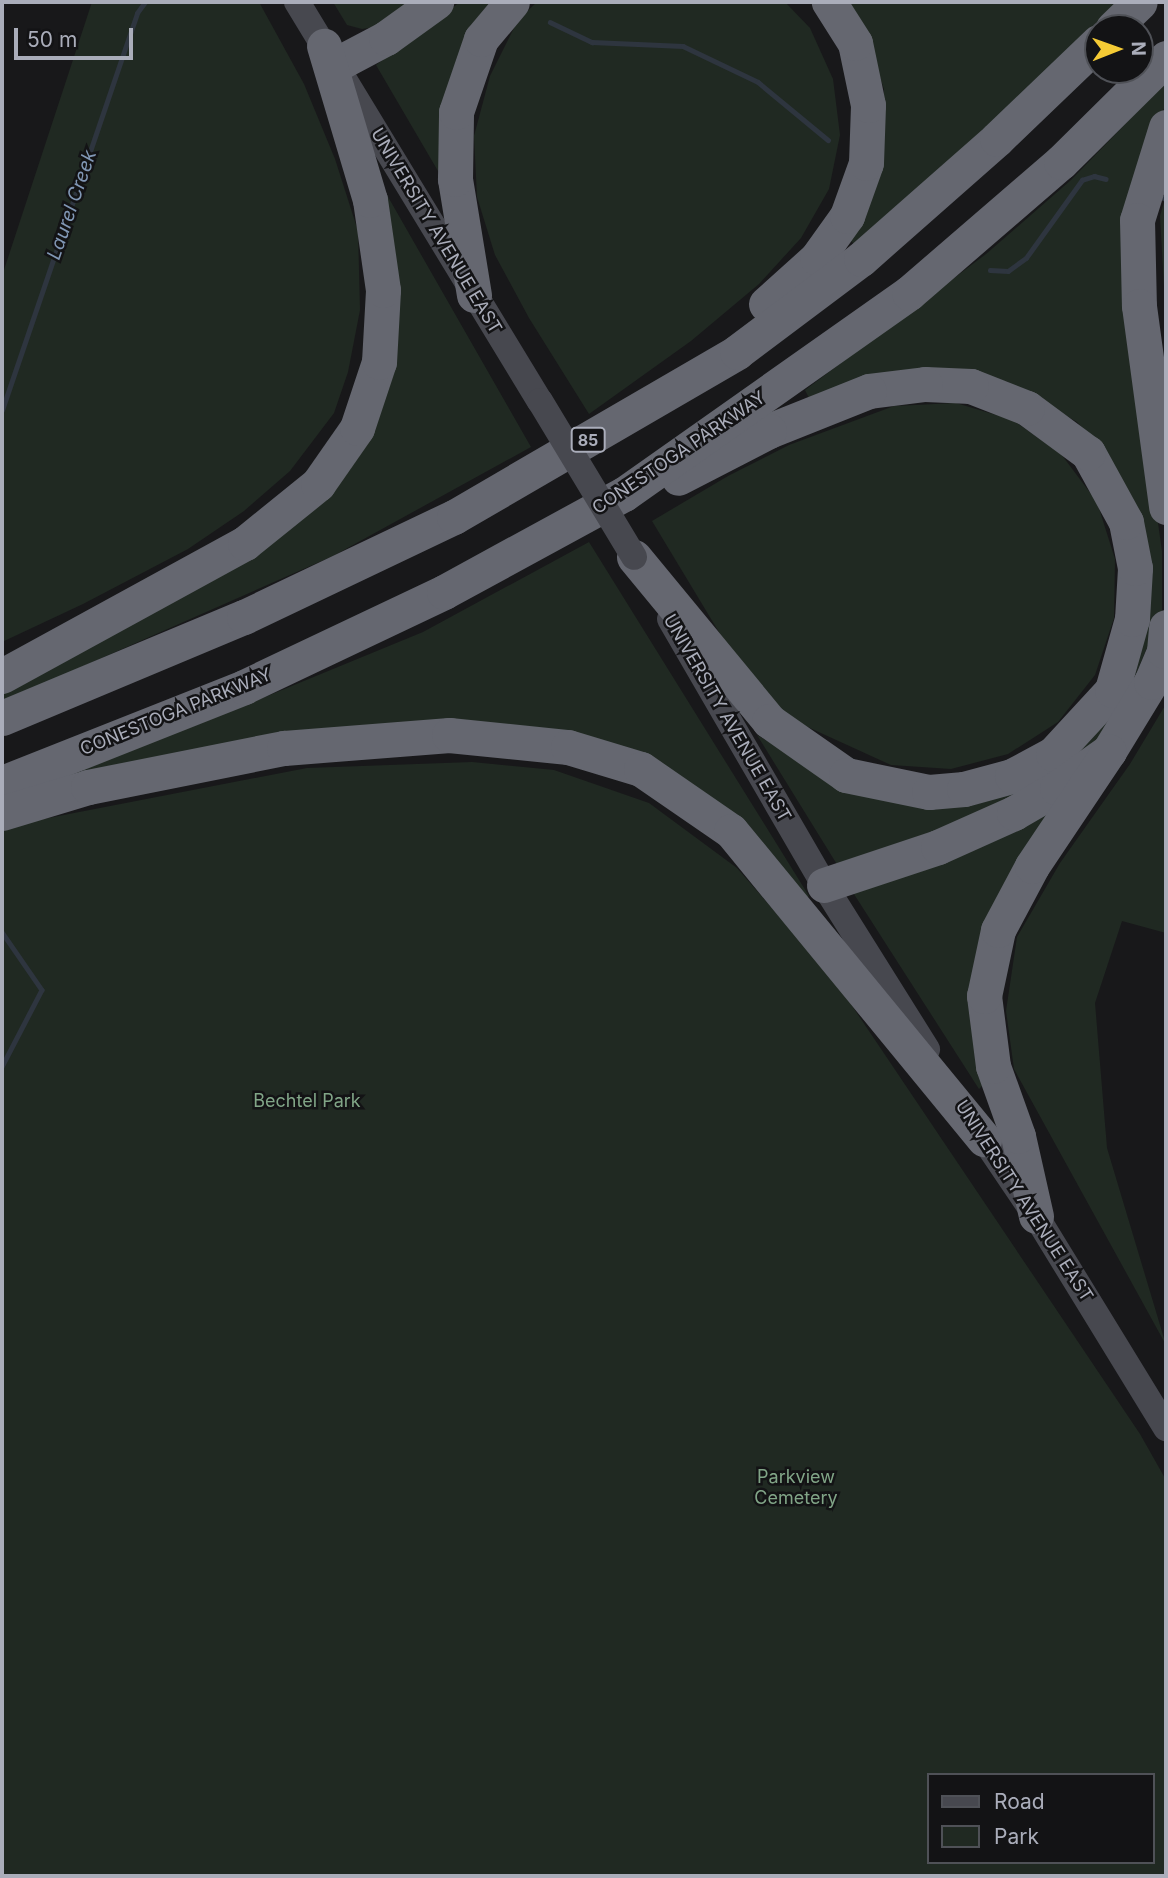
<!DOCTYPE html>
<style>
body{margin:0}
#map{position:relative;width:1168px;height:1878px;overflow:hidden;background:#18181a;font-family:Inter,sans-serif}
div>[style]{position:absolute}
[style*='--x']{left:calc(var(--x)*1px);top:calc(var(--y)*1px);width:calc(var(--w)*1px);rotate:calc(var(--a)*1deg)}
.green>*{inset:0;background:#202922}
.stream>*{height:4.5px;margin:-2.25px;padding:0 2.25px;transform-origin:2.25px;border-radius:2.25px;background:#2e353f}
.secondary>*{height:26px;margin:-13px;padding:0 13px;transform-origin:13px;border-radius:13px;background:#47484f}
.motorway>*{height:35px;margin:-17.5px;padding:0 17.5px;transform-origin:17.5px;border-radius:17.5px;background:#656770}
.secondary-bridge>*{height:26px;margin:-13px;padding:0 13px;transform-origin:13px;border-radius:13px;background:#47484f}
span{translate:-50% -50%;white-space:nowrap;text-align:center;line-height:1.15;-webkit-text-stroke:5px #131315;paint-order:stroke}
.shield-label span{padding:2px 5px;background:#131315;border:2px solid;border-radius:5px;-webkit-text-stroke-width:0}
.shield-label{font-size:16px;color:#aaadba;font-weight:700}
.street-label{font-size:18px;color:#aaadba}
.park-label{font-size:18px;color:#81a587}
.water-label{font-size:19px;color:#8197b5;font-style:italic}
.frame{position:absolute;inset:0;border:4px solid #aaadba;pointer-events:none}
.legend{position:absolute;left:927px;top:1773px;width:228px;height:91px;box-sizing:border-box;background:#131315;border:2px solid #4f5157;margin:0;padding:9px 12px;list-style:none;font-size:21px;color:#aaadba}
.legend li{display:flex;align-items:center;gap:14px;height:35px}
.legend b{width:35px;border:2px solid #4f5157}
.north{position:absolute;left:1084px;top:14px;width:70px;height:70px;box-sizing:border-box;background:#131315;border:2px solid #4f5157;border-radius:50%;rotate:89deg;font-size:19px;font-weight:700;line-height:28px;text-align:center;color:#aaadba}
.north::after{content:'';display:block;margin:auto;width:24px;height:32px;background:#f5cb35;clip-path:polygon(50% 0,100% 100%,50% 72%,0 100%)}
.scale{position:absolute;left:14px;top:28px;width:119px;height:32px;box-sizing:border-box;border:4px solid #aaadba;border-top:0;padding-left:9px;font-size:21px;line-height:24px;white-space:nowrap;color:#aaadba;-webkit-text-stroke:5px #131315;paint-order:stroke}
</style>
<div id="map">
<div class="green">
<div style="clip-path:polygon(92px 2px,259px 2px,304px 84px,335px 159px,358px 231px,360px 310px,348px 372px,334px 413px,290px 471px,244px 511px,188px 549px,83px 604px,2px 642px,2px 276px)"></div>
<div style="clip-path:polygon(333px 2px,414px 2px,380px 26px,362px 29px,347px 25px)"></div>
<div style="clip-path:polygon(460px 2px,498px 2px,445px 183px,376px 65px)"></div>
<div style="clip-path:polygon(537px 2px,785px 2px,810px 28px,833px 79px,840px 135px,829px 189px,801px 238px,759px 284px,691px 341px,589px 414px,529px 318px,495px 255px,477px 197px,474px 136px,490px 76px,518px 20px)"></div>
<div style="clip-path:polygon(846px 2px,1118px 2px,982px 133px,854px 244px,849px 239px,883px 157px,884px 89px,865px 34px)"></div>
<div style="clip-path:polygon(1166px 82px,1166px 105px,1157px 121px,1141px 404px,1162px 551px,1162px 612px,1109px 738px,989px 814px,838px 866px,757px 735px,797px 758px,1003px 789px,1132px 677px,1107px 455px,1077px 422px,1008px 382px,947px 368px,809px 398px,805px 390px,986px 254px,1071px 180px)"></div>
<div style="clip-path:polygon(379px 181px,531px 447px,333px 556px,2px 702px,2px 686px,143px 612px,368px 423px)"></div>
<div style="clip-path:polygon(1166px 195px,1166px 323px,1160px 216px)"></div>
<div style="clip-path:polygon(956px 403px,1013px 420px,1061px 454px,1097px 502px,1115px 559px,1114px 618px,1095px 675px,1058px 722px,1008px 754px,951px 769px,891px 765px,788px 718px,734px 657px,652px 521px,728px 476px,789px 445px,894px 406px)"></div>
<div style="clip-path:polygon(589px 542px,809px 896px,802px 902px,574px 741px,46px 779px,199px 724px,423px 632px)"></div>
<div style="clip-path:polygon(1166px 704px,1166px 933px,1122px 921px,1095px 1003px,1107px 1148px,1166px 1345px,1014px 1069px,1006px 1011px,1017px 937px,1060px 863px,1130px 764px)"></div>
<div style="clip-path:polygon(evenodd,472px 762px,554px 770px,649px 803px,737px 868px,836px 982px,1140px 1434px,1166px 1480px,1166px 1876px,2px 1876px,2px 827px,307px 768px,472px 762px,928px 1775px,1152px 1775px,1152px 1862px,928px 1862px,928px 1775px)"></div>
<div style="clip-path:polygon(1057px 806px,1017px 877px,987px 1081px,979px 1089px,852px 891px)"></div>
</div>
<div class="stream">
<div style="--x:550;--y:22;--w:47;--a:25.5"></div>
<div style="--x:592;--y:42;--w:91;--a:2.5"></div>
<div style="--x:683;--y:46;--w:83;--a:25.6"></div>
<div style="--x:758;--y:82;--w:91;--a:39.6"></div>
<div style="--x:1163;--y:198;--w:3;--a:18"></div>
<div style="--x:990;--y:270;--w:18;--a:3"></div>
<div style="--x:1008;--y:271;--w:22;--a:-36"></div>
<div style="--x:1026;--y:258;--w:96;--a:-54.3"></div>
<div style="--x:1082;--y:180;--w:13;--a:-18"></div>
<div style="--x:1094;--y:176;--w:12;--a:14"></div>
<div style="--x:2;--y:410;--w:419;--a:-71.2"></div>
<div style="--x:137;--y:13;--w:14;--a:-54"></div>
<div style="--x:2;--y:932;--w:70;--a:55.4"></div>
<div style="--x:42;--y:990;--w:87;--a:117.5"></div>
</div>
<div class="secondary">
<div style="--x:297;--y:2;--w:467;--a:58.7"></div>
<div style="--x:670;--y:619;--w:307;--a:59.9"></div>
<div style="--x:824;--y:885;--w:194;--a:57.9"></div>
<div style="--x:973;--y:1123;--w:112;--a:55.9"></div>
<div style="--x:1036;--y:1216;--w:249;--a:58.5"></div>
</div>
<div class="motorway">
<div style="--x:1113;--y:28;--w:37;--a:-44"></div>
<div style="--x:335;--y:65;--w:58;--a:-27.9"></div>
<div style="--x:386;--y:38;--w:62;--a:-35.8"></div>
<div style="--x:1166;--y:127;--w:97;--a:107.3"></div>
<div style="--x:1137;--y:220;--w:86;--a:88.7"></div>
<div style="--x:1139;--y:306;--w:203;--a:82.3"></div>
<div style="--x:474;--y:295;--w:118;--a:-99.3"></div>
<div style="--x:455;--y:179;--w:67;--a:-89.1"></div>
<div style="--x:456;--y:112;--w:77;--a:-71.1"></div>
<div style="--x:481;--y:39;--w:48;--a:-50"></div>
<div style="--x:766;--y:304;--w:69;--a:-42"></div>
<div style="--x:817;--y:258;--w:52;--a:-54.5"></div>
<div style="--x:847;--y:216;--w:56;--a:-70.3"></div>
<div style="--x:866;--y:163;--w:58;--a:-88"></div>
<div style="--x:868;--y:105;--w:63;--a:-101.8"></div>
<div style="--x:855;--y:43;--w:49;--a:-122.4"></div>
<div style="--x:634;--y:557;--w:212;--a:50.5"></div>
<div style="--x:769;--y:721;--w:94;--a:35"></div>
<div style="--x:846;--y:775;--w:85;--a:11.6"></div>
<div style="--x:929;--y:792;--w:35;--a:-5"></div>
<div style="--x:964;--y:789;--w:50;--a:-15.2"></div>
<div style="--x:1012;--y:776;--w:47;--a:-28.2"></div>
<div style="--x:1053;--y:754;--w:87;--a:-47.3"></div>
<div style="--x:1112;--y:690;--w:74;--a:-74.3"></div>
<div style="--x:1132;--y:619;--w:51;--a:-86.6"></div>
<div style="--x:1135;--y:568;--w:47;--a:-101.1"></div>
<div style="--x:1126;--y:522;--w:79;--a:-118.8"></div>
<div style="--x:1088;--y:453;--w:76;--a:-143.6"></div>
<div style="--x:1027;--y:408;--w:60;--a:-158.6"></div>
<div style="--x:971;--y:386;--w:46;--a:-177.5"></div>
<div style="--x:925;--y:384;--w:56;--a:172.9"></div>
<div style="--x:869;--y:391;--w:108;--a:158.2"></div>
<div style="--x:769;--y:431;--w:102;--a:152.7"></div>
<div style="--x:2;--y:676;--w:277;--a:-28.7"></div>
<div style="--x:245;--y:543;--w:94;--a:-38.9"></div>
<div style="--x:318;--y:484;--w:68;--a:-55.1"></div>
<div style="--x:357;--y:428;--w:70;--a:-71.6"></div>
<div style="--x:379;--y:362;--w:72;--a:-86.8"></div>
<div style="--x:383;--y:290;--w:91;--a:-98.2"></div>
<div style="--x:370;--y:200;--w:161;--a:-106.6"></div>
<div style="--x:2;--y:718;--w:262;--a:-22.7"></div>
<div style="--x:244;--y:617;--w:233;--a:-25.5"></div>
<div style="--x:454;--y:517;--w:328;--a:-30.2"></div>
<div style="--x:737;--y:352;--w:155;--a:-36.9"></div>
<div style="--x:861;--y:259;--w:181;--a:-41.4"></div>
<div style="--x:997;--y:139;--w:140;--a:-43.8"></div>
<div style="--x:2;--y:783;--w:260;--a:-21.6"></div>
<div style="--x:244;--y:687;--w:221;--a:-25.4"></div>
<div style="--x:444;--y:592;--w:205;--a:-28.6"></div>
<div style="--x:624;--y:494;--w:349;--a:-35.2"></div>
<div style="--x:909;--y:293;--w:201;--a:-40.8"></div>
<div style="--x:1061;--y:162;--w:148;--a:-44.7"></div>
<div style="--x:2;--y:813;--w:90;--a:-16.8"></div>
<div style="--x:88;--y:787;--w:200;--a:-11.3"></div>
<div style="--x:284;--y:748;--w:166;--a:-4.5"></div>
<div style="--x:449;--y:735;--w:120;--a:5.8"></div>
<div style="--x:568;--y:747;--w:76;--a:16.8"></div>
<div style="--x:641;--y:769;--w:109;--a:34.6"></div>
<div style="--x:731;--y:831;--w:399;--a:50.6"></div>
<div style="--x:824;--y:885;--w:120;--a:-18.4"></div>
<div style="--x:938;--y:847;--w:83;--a:-24.1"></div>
<div style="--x:1014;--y:813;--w:50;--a:-30.2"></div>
<div style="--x:1057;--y:788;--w:64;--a:-35.4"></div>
<div style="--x:1109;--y:751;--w:81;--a:-58.7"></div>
<div style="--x:1151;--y:682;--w:34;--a:-67"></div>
<div style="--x:1164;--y:651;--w:24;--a:-85"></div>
<div style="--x:1036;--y:1216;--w:82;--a:-102.7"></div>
<div style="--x:1018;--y:1136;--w:74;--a:-109.7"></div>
<div style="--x:993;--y:1066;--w:71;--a:-97.3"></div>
<div style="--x:984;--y:996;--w:67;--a:-78"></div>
<div style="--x:998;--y:930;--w:72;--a:-62"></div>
<div style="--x:1032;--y:866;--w:138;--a:-56.2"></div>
</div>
<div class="secondary-bridge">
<div style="--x:540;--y:401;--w:182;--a:58.9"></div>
</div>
<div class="shield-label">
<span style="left:588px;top:440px">85</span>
</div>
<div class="street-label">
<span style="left:436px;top:231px;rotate:59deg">UNIVERSITY AVENUE EAST</span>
<span style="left:679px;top:453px;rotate:-34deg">CONESTOGA PARKWAY</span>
<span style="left:176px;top:712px;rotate:-22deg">CONESTOGA PARKWAY</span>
<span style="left:727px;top:718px;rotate:60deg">UNIVERSITY AVENUE EAST</span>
<span style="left:1024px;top:1201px;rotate:57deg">UNIVERSITY AVENUE EAST</span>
</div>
<div class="park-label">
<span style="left:307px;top:1101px">Bechtel Park</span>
<span style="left:796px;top:1488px">Parkview<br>Cemetery</span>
</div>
<div class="water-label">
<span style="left:72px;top:205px;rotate:-71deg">Laurel Creek</span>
</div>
<div class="frame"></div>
<ul class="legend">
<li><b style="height:9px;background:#47484f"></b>Road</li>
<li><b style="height:19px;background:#202922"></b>Park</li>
</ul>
<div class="north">N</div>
<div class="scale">50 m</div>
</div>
